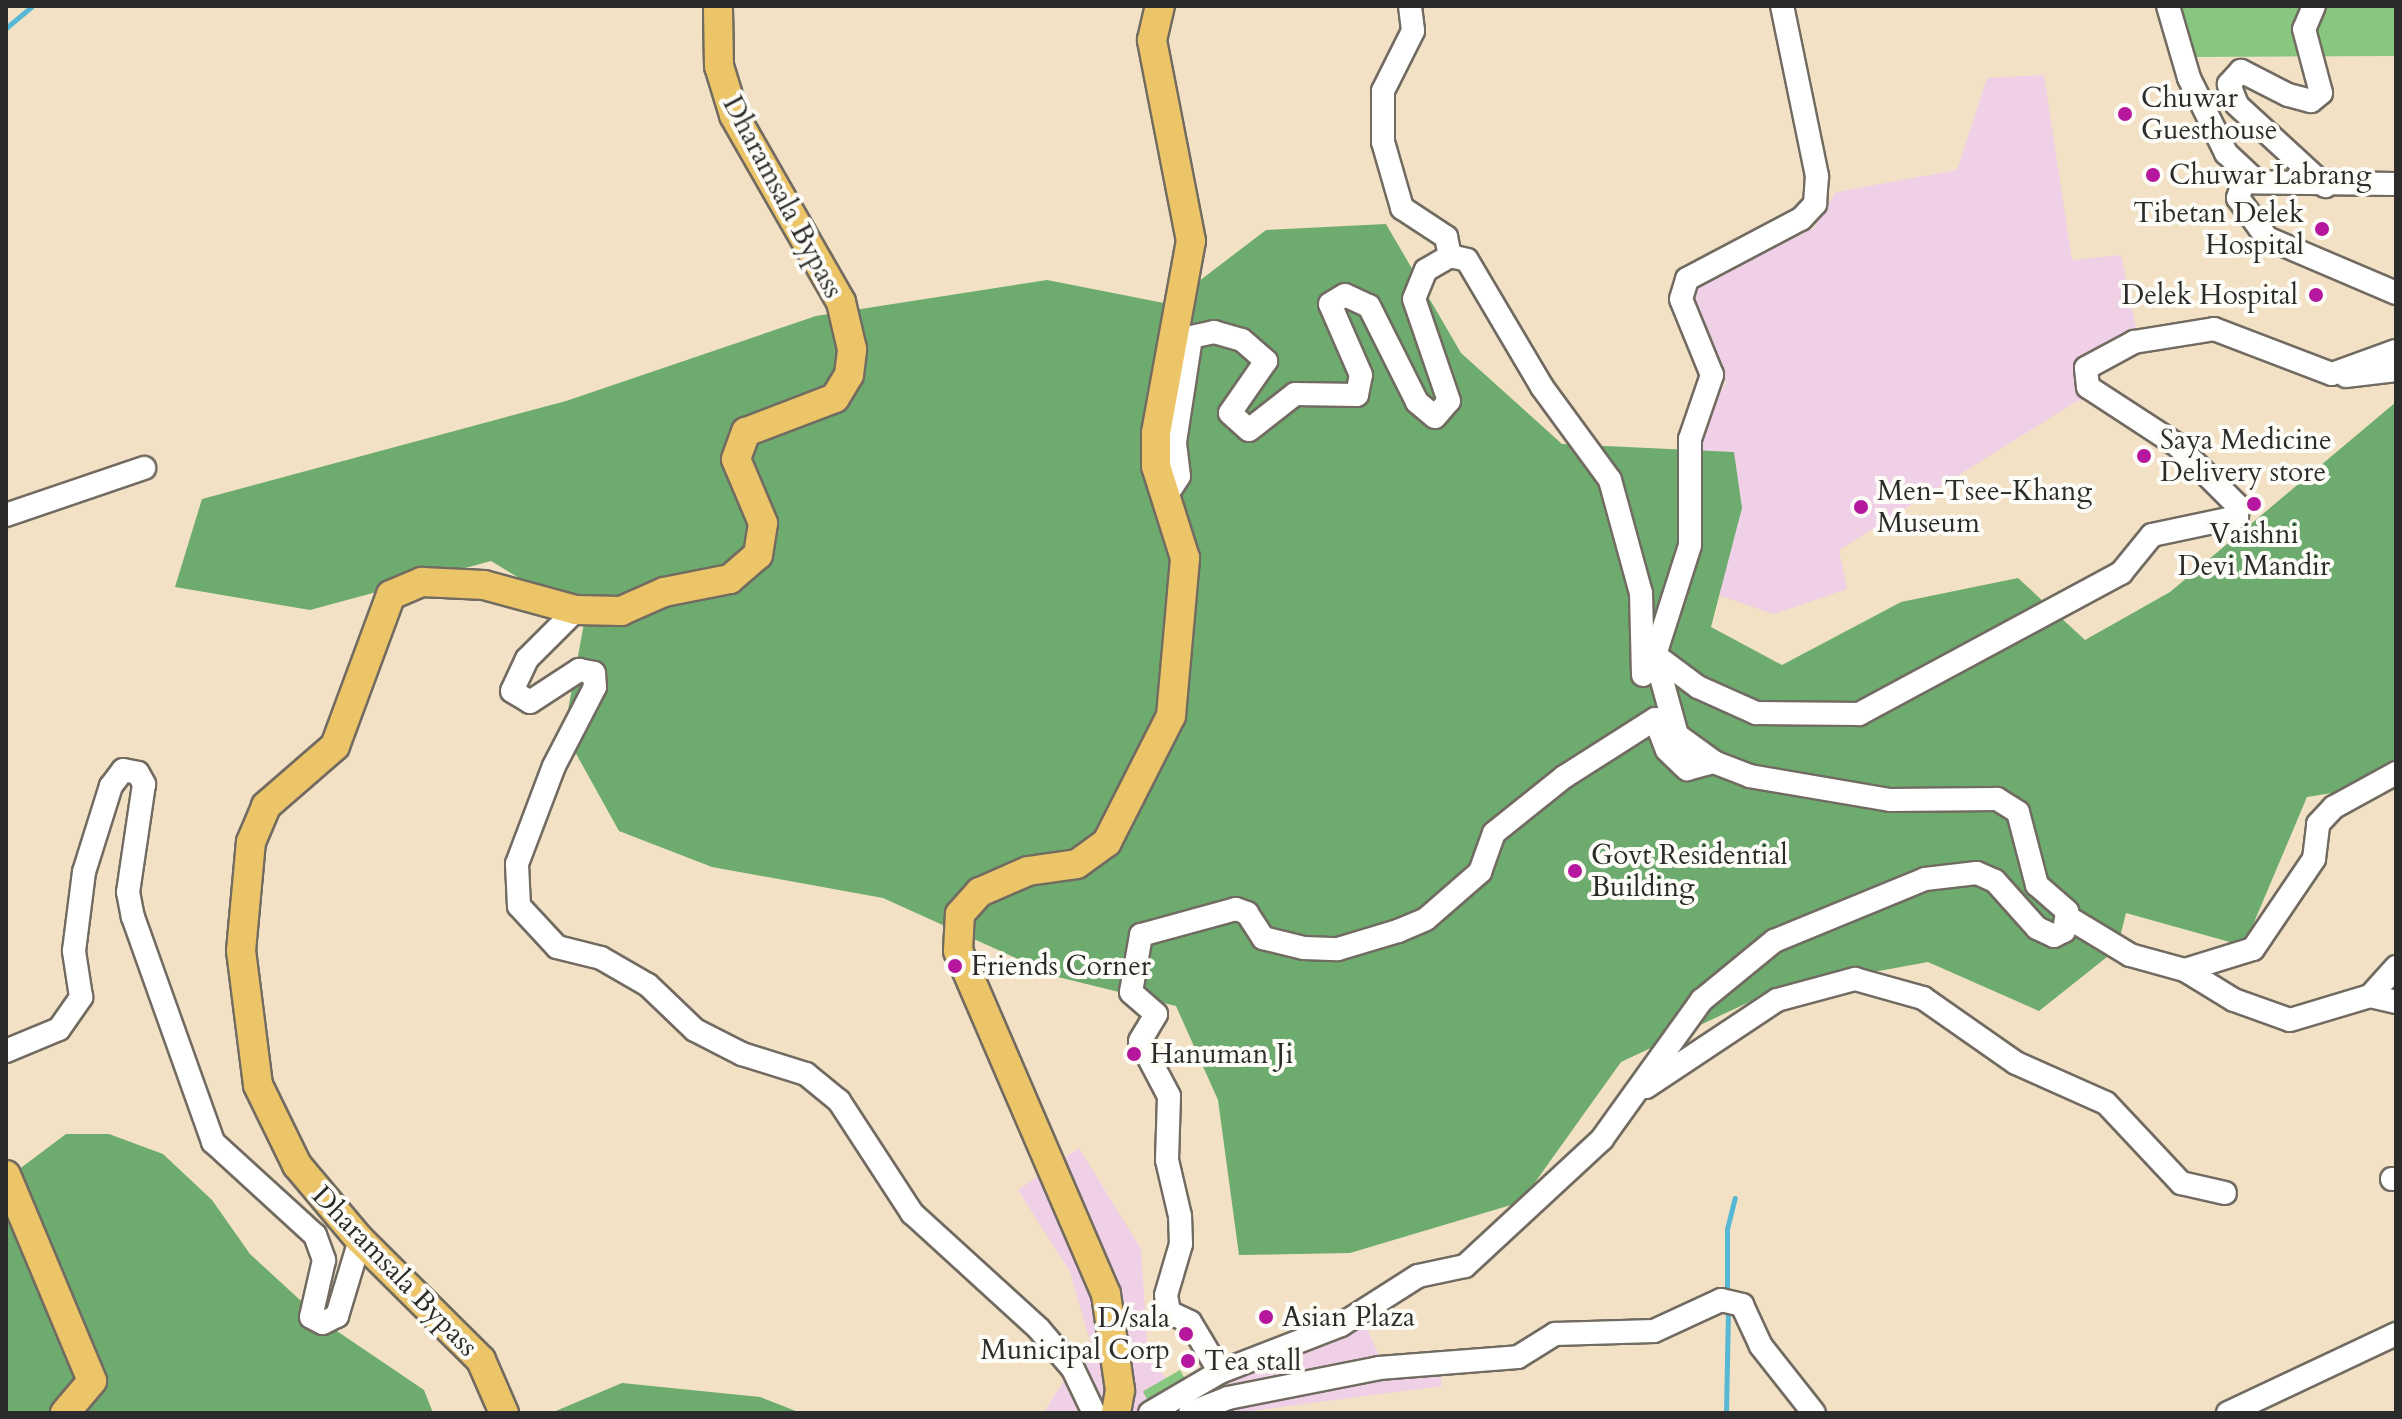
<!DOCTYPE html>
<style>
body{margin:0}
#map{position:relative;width:2402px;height:1419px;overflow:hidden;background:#f3e1c5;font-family:Cardo,serif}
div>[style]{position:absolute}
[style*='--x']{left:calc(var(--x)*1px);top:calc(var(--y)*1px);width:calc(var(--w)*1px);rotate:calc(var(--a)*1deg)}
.built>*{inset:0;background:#efd0e6}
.green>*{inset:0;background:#87c77f;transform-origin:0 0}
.forest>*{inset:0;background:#6dac6e}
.stream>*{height:5px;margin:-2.5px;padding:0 2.5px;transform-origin:2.5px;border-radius:2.5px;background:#56b8d5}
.roads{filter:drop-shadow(2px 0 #716b61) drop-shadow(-2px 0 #716b61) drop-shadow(0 2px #716b61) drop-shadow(0 -2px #716b61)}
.minor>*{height:22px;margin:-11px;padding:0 11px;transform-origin:11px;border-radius:11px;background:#fff}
.major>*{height:28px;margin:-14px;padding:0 14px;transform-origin:14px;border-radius:14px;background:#edc569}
.dots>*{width:22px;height:22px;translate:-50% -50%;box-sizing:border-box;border:4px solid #fdfcf7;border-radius:50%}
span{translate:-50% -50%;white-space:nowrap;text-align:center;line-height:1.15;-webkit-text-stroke:8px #fdfcf7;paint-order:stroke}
.poi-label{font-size:28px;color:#2b2b2b}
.left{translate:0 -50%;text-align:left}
.right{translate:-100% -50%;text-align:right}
.street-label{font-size:28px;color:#2b2b2b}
.frame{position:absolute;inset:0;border:8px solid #2b2b2b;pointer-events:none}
</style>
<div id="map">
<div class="built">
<div style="clip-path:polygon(2044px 75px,2072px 260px,2121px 255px,2137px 332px,2085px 352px,2080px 377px,2094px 399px,2077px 401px,1839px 550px,1847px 589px,1774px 614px,1691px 586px,1703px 424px,1726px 383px,1695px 298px,1697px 263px,1813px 229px,1836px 192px,1957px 170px,1987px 78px)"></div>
<div style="clip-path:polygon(1079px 1148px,1141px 1249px,1148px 1357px,1172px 1385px,1359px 1309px,1380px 1358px,1437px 1350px,1442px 1386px,1235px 1413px,1043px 1413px,1090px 1341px,1070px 1272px,1018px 1190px)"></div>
</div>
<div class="green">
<div style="clip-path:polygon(2155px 6px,2396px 6px,2396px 56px,2191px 57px)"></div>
<div style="left:1180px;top:1370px;width:16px;height:43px;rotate:60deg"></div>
</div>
<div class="forest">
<div style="clip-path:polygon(1386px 224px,1461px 353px,1562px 444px,1734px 452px,1742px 508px,1711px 627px,1782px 665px,1901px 602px,2018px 578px,2085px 640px,2170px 592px,2396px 402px,2396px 783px,2307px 797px,2244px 946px,2126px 913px,2117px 949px,2039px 1011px,1928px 962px,1775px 990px,1621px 1062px,1521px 1202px,1350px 1253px,1239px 1255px,1218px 1100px,1176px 1006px,1058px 977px,883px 898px,712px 867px,619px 831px,564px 732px,585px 618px,491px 561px,310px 610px,175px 587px,202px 499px,566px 401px,816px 316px,1047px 280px,1169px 304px,1266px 230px)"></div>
<div style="clip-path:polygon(66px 1134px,109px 1134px,163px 1154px,212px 1200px,250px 1254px,325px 1323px,424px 1390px,433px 1413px,6px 1413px,6px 1179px)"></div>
<div style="clip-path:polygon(622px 1383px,760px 1397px,801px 1413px,551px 1413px)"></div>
</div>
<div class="stream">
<div style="--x:6;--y:28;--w:34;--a:-40"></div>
<div style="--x:1727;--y:1296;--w:67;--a:-90"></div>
<div style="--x:1727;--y:1229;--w:32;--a:-76"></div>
<div style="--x:1726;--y:1413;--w:103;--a:-88.9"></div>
</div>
<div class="roads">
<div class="minor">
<div style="--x:1410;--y:6;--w:25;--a:83"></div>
<div style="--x:1413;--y:31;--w:67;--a:116.6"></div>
<div style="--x:1383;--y:91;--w:51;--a:90"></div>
<div style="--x:1383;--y:142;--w:69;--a:73.9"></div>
<div style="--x:1402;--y:208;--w:53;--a:33.4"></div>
<div style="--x:1446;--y:237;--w:19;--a:78"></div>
<div style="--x:2168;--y:6;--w:75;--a:73.7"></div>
<div style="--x:2189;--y:78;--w:84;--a:63.7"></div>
<div style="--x:2226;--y:153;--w:41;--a:43"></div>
<div style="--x:2314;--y:6;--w:25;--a:113"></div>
<div style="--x:2304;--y:29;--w:66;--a:75.1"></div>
<div style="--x:2321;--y:93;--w:13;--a:141"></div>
<div style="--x:2311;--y:101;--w:24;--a:-165"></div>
<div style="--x:2288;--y:95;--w:53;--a:-152.9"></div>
<div style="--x:2241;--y:71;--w:18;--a:133"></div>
<div style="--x:2229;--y:84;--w:22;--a:69"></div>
<div style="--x:2237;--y:105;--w:120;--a:42.6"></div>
<div style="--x:2396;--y:184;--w:153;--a:-179.3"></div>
<div style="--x:2243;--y:182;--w:17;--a:107"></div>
<div style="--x:2238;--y:198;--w:49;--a:54.1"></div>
<div style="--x:2267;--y:238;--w:140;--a:23.1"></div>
<div style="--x:2346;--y:376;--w:50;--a:-6.8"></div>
<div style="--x:1168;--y:493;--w:20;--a:-57"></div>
<div style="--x:1179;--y:476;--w:34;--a:-97"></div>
<div style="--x:1175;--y:442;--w:106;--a:-81.3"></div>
<div style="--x:1191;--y:337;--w:24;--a:-12"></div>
<div style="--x:1214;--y:332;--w:29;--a:16"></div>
<div style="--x:1242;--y:340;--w:32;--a:41"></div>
<div style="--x:1266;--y:361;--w:63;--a:124.7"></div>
<div style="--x:1230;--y:413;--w:25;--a:42"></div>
<div style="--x:1249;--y:430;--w:58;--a:-38"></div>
<div style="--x:1295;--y:394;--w:62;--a:0.9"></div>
<div style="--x:1357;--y:395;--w:20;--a:-79"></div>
<div style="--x:1361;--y:375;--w:77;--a:-113.6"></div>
<div style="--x:1330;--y:304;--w:17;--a:-31"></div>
<div style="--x:1345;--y:295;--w:26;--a:25"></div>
<div style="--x:1369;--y:306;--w:107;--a:63.4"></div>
<div style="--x:1417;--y:402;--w:23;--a:40"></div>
<div style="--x:1435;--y:417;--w:21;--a:-49"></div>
<div style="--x:1449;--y:401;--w:108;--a:-108.9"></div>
<div style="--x:1414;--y:299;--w:31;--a:-68"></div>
<div style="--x:1426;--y:270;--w:28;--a:-30"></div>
<div style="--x:1450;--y:256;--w:17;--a:13"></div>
<div style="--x:1467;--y:260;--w:147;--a:59.4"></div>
<div style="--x:1542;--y:387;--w:115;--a:53.8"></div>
<div style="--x:1610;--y:480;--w:117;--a:74.7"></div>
<div style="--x:1641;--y:593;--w:82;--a:88.6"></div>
<div style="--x:6;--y:515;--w:146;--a:-18.8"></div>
<div style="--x:576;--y:610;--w:69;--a:135"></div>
<div style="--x:527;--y:659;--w:35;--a:115"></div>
<div style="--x:512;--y:691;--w:21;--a:31"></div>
<div style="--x:530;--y:702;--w:59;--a:-33.1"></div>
<div style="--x:579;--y:670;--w:15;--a:11"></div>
<div style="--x:594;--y:673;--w:14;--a:86"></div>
<div style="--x:595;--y:687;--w:89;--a:117.4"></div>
<div style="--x:554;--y:766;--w:105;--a:110.7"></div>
<div style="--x:517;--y:864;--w:42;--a:87.3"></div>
<div style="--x:519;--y:906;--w:56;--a:47.2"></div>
<div style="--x:557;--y:947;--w:45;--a:14"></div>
<div style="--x:601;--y:958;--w:54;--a:29.9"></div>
<div style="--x:648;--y:985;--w:65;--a:43.8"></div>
<div style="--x:695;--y:1030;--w:53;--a:27.1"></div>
<div style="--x:742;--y:1054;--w:67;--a:17.4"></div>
<div style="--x:806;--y:1074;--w:43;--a:39.3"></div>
<div style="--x:839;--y:1101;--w:134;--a:56.9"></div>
<div style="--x:912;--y:1213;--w:172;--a:42.4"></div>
<div style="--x:1039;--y:1329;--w:52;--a:49.6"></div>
<div style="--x:1073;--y:1369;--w:49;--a:64.5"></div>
<div style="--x:1655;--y:655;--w:115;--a:-72.3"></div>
<div style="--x:1690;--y:545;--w:106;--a:-90"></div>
<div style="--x:1690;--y:439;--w:68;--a:-71"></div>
<div style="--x:1712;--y:375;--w:82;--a:-112.2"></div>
<div style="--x:1681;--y:299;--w:21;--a:-73"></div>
<div style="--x:1687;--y:279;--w:129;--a:-27.8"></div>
<div style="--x:1801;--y:219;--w:21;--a:-47"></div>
<div style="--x:1815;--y:204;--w:28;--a:-86"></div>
<div style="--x:1817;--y:176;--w:174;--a:-101.6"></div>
<div style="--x:1655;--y:719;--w:33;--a:69"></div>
<div style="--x:1667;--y:750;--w:28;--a:44"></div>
<div style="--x:1687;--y:769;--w:28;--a:-15"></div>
<div style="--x:2069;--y:918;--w:71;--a:31.2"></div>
<div style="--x:2130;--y:955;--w:57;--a:15.3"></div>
<div style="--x:2185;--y:970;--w:57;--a:31.5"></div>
<div style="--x:2234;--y:1000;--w:59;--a:19.7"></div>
<div style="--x:2290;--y:1020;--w:84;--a:-16.7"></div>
<div style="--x:2370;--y:996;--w:39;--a:-48"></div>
<div style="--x:2185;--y:970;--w:71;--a:-17.2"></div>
<div style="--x:2253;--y:949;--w:109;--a:-55.9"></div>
<div style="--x:2314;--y:859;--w:35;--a:-83"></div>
<div style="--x:2318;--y:824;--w:23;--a:-47"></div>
<div style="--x:2334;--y:807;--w:71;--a:-28.7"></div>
<div style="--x:2370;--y:996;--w:27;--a:13"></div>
<div style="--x:6;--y:1051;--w:57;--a:-22.5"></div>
<div style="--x:59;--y:1029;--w:39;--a:-55"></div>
<div style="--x:81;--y:997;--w:47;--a:-98.7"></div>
<div style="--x:74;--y:951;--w:80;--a:-82.8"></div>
<div style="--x:84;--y:872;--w:90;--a:-72.6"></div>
<div style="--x:111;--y:786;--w:20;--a:-53"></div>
<div style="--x:123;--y:770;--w:15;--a:11"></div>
<div style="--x:138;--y:773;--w:13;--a:61"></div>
<div style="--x:144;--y:784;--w:109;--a:98.4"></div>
<div style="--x:128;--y:892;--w:25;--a:79"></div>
<div style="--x:133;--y:917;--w:239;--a:70.4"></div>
<div style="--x:213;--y:1142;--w:138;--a:42.4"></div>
<div style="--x:315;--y:1235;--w:27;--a:70"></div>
<div style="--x:324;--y:1260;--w:58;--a:102.8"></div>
<div style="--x:311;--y:1317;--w:13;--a:27"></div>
<div style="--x:323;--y:1323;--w:16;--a:-27"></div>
<div style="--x:337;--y:1316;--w:79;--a:-73.2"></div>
<div style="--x:1646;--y:1087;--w:157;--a:-33.6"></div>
<div style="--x:1777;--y:1000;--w:81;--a:-15.1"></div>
<div style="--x:1855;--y:979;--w:71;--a:15.6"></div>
<div style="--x:1923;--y:998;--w:113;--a:35"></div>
<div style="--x:2016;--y:1063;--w:98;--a:24"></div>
<div style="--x:2106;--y:1103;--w:110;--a:46.8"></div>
<div style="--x:2181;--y:1183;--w:45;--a:12.8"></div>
<div style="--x:2392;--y:1179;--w:4;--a:0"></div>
<div style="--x:1220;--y:1372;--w:58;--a:-121"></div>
<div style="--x:1190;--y:1322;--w:23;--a:-155"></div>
<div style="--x:1169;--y:1312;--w:17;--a:-100"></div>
<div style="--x:1166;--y:1295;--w:53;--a:-73.6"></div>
<div style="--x:1181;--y:1244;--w:28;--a:-92"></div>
<div style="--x:1180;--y:1216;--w:57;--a:-103.1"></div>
<div style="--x:1167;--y:1160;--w:64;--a:-88.2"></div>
<div style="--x:1169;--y:1096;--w:62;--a:-117.8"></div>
<div style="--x:1140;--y:1041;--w:31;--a:-59"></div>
<div style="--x:1156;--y:1014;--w:33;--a:-139"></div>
<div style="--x:1131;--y:992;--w:58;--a:-80"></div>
<div style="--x:1141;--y:935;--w:98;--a:-15.3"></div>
<div style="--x:1236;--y:909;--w:12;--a:20"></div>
<div style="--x:1247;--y:913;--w:30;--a:57"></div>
<div style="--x:1263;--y:938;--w:42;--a:13.7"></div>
<div style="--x:1304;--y:948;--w:34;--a:2"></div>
<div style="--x:1338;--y:949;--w:63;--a:-16.7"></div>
<div style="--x:1398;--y:931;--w:30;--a:-23"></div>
<div style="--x:1426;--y:919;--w:72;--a:-41"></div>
<div style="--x:1480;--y:872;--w:41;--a:-70.3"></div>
<div style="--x:1494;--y:833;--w:90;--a:-38.7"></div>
<div style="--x:1564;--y:777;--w:108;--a:-32.5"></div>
<div style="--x:1150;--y:1413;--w:81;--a:-30.4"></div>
<div style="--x:1220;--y:1372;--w:130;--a:-21.2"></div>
<div style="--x:1341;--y:1325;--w:91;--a:-32.5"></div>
<div style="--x:1418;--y:1276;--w:48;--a:-12"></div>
<div style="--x:1465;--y:1266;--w:187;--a:-42.8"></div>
<div style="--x:1602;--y:1139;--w:171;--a:-54.3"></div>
<div style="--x:1702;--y:1000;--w:93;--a:-39.3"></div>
<div style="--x:1774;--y:941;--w:163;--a:-22.3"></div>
<div style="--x:1925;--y:879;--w:52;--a:-6.6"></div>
<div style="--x:1977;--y:873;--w:20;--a:24"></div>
<div style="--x:1995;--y:881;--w:63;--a:48.2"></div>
<div style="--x:2037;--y:928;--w:19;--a:25"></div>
<div style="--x:2054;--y:936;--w:11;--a:-27"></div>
<div style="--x:2064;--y:931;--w:20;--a:-81"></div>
<div style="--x:2067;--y:911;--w:40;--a:-139"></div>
<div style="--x:2037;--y:885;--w:75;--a:-104.6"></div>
<div style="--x:2018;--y:812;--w:25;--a:-148"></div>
<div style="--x:1997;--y:799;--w:107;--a:179.5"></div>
<div style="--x:1890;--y:800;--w:142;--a:-170.3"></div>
<div style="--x:1750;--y:776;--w:39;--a:-159"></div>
<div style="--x:1714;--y:762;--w:46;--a:-143.9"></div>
<div style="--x:1677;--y:735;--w:83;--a:-105.4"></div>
<div style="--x:1655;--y:655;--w:54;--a:36.7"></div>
<div style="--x:1698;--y:687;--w:64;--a:24.1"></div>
<div style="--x:1756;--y:713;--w:103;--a:0.6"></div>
<div style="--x:1859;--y:714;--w:298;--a:-28.3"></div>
<div style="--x:2121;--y:573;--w:49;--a:-50.8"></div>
<div style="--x:2152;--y:535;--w:87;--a:-12"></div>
<div style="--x:2237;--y:517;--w:11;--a:-85"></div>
<div style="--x:2238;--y:506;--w:86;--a:-135"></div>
<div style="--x:2177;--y:445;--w:106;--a:-146.9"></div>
<div style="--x:2088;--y:387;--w:19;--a:-96"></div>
<div style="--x:2086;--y:368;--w:55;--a:-28.4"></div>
<div style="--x:2134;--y:342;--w:81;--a:-9.2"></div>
<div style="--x:2214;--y:329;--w:126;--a:20.9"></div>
<div style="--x:2332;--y:374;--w:68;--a:-19.8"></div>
<div style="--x:1190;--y:1413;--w:41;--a:-21.5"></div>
<div style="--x:1228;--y:1398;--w:154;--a:-11.2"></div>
<div style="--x:1379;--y:1368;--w:139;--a:-4.5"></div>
<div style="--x:1518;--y:1357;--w:44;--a:-31.9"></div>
<div style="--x:1555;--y:1334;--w:99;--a:-1.7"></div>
<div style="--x:1654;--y:1331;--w:74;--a:-24.8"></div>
<div style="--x:1721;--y:1300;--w:22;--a:13"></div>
<div style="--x:1742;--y:1305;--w:45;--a:65.1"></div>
<div style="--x:1761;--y:1346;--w:85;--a:51.7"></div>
<div style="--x:2228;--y:1413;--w:186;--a:-25.2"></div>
</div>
<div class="major">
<div style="--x:6;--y:1175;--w:223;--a:67.3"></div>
<div style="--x:92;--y:1381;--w:42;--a:130.2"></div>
<div style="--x:504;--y:1413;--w:58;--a:-113.5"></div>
<div style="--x:481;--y:1360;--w:170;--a:-135.2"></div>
<div style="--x:360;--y:1240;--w:98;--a:-130"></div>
<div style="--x:297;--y:1165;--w:89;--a:-116"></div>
<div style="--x:258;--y:1085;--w:135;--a:-97.2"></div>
<div style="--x:241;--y:951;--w:109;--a:-84.8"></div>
<div style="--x:251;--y:842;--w:39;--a:-67"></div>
<div style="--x:266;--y:806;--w:91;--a:-41"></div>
<div style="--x:335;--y:746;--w:161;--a:-69.7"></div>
<div style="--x:391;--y:595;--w:34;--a:-23"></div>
<div style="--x:422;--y:582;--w:62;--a:2.8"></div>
<div style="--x:484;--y:585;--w:95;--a:15.2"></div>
<div style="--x:576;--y:610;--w:45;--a:1.3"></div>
<div style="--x:621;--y:611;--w:47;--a:-23.8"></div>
<div style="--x:664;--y:592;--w:67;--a:-11.1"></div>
<div style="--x:730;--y:579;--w:37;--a:-41"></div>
<div style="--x:758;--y:555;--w:32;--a:-81"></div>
<div style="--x:763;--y:523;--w:69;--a:-112.9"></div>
<div style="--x:736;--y:459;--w:29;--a:-70"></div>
<div style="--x:746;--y:432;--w:95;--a:-20.9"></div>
<div style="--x:835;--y:398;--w:27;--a:-59"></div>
<div style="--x:849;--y:375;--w:26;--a:-83"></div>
<div style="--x:852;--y:349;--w:48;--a:-103.2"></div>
<div style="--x:841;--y:302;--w:215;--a:-119.8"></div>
<div style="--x:734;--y:115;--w:51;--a:-107"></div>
<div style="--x:719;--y:66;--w:60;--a:-91"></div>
<div style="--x:1116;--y:1413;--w:23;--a:-80"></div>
<div style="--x:1120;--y:1390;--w:97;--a:-98.3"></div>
<div style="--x:1106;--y:1294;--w:374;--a:-113.3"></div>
<div style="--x:958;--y:951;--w:37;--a:-87"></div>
<div style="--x:960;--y:914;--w:30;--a:-48"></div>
<div style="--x:980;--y:892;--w:52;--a:-23.6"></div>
<div style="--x:1028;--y:871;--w:49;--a:-8.1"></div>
<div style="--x:1077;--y:864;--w:37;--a:-36"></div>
<div style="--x:1107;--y:842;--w:141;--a:-63.1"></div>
<div style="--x:1171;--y:716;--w:159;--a:-84.9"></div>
<div style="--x:1185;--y:558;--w:96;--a:-107.5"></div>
<div style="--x:1156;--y:466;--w:33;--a:-90"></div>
<div style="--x:1156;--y:433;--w:195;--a:-79.7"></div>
<div style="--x:1191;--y:241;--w:205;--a:-101"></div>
<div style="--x:1152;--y:40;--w:35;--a:-77"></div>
</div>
</div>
<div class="dots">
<div style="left:2125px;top:114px;background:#b5179e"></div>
<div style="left:2153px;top:175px;background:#b5179e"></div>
<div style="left:2322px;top:229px;background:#b5179e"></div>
<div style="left:2316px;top:295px;background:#b5179e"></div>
<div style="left:2144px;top:456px;background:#b5179e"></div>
<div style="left:2254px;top:504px;background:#b5179e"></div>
<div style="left:1861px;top:507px;background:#b5179e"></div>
<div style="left:1575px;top:871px;background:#b5179e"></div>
<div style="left:955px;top:966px;background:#b5179e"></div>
<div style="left:1134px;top:1054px;background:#b5179e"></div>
<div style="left:1266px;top:1317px;background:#b5179e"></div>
<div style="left:1186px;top:1334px;background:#b5179e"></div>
<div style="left:1188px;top:1361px;background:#b5179e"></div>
</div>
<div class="poi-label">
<span class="left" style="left:2141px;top:114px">Chuwar<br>Guesthouse</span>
<span class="left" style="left:2169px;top:175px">Chuwar Labrang</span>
<span class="right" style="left:2304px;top:229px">Tibetan Delek<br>Hospital</span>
<span class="right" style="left:2298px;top:295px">Delek Hospital</span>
<span class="left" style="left:2160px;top:456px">Saya Medicine<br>Delivery store</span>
<span class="left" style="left:1877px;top:507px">Men-Tsee-Khang<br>Museum</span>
<span style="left:2254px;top:550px">Vaishni<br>Devi Mandir</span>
<span class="left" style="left:1591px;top:871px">Govt Residential<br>Building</span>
<span class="left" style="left:971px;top:966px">Friends Corner</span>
<span class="left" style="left:1150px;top:1054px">Hanuman Ji</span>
<span class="left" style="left:1282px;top:1317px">Asian Plaza</span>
<span class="right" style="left:1170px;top:1334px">D/sala<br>Municipal Corp</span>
<span class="left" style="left:1204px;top:1361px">Tea stall</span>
</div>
<div class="street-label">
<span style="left:783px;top:197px;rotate:62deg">Dharamsala Bypass</span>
<span style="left:395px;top:1271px;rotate:46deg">Dharamsala Bypass</span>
</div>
<div class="frame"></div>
</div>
